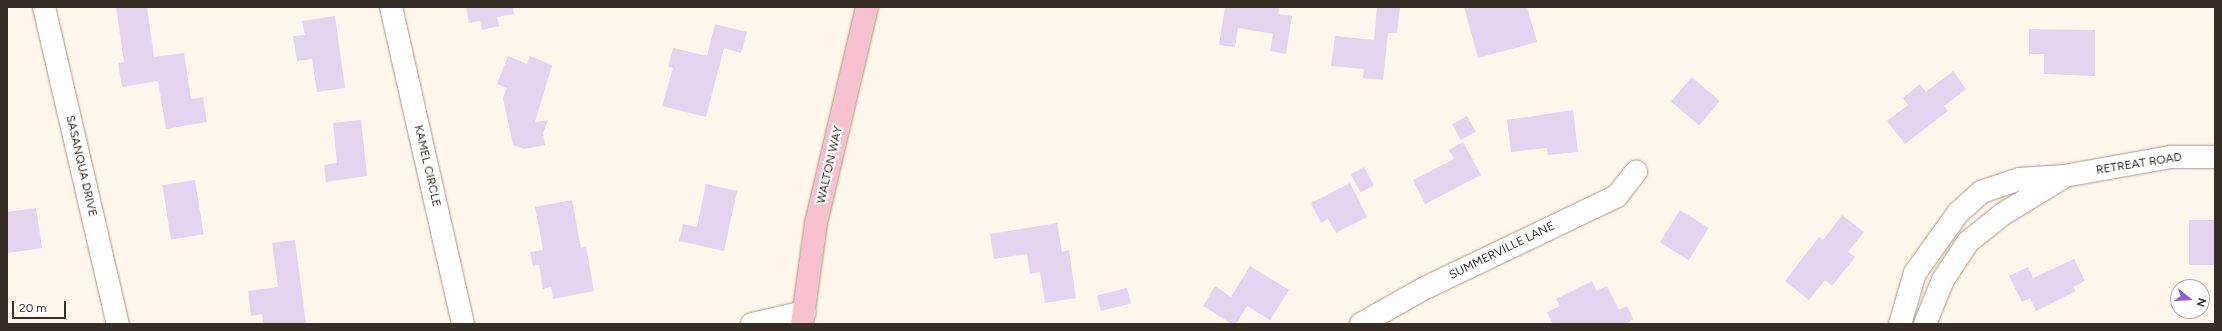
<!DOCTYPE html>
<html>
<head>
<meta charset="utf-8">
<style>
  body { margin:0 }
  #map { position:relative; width:2222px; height:331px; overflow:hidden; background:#fff6ec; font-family:Figtree,sans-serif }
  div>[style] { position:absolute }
  .building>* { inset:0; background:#e4d4f0; transform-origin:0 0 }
  .roads { filter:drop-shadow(0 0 1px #ab9780) drop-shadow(0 0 1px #ab9780) }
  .minor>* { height:22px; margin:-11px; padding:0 11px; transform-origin:11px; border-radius:11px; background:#fff }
  .major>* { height:22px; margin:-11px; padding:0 11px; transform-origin:11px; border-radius:11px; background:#f7c2cd }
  span { translate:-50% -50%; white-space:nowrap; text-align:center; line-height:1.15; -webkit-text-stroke:4px #fff; paint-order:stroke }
  .street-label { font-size:12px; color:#362e24 }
  .frame { position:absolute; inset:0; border:8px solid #362e24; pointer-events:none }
  .north { position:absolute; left:2170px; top:279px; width:40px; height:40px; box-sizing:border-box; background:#fff; border:1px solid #afaba7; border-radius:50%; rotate:107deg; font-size:11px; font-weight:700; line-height:16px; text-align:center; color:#362e24 }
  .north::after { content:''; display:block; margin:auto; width:14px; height:18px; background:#8c5dd7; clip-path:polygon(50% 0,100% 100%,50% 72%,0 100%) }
  .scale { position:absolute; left:12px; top:301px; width:54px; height:18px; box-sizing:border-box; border:2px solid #362e24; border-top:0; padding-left:5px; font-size:12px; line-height:14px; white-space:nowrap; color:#362e24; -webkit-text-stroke:3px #fff; paint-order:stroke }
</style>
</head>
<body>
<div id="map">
  <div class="building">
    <div style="clip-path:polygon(116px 7px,147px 7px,154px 57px,184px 53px,191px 99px,203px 97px,207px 122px,166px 129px,158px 81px,122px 87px,118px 63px,124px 62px)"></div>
    <div style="clip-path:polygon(466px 7px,513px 7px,514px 14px,497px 17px,499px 26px,482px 30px,480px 21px,469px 23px)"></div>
    <div style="clip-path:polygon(1225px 7px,1279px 7px,1278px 14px,1292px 16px,1286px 54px,1270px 51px,1273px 34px,1238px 28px,1235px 47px,1219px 45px)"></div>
    <div style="clip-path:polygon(1377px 7px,1400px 7px,1397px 33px,1388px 33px,1383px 80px,1363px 78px,1364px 69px,1331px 66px,1335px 36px,1374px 40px)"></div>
    <div style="clip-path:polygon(1464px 7px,1527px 7px,1537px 42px,1478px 58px)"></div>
    <div style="clip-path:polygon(335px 16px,345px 88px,317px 92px,312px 59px,297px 61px,293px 36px,305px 35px,302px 21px)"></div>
    <div style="clip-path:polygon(715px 24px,747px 32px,741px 53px,724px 48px,706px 117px,662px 106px,673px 68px,668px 67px,673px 48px,707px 56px)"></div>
    <div style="clip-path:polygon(2029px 29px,2095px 30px,2095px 76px,2044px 74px,2044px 54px,2029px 54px)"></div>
    <div style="clip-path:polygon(508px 56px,527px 64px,530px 56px,552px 65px,535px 122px,548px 120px,543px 133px,545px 145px,524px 149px,513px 145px,503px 98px,507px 88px,497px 84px)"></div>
    <div style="clip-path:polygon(1953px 71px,1966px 89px,1944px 106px,1948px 111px,1905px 144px,1887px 121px,1908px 105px,1903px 98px,1920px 84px,1926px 92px)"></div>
    <div style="left:1692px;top:77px;width:37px;height:32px;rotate:41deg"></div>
    <div style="clip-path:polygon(1573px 110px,1578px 152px,1548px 155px,1547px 148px,1511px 152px,1507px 120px)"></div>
    <div style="left:1467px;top:116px;width:18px;height:17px;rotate:61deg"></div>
    <div style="clip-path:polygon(361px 120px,367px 176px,326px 182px,324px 165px,337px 163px,333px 123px)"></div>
    <div style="clip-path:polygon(1463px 142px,1481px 175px,1425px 204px,1413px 180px,1454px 159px,1449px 150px)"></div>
    <div style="left:1364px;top:167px;width:21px;height:15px;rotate:62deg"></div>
    <div style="left:195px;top:180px;width:55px;height:33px;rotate:81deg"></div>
    <div style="clip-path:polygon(1350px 183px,1367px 217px,1336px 233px,1328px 219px,1321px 223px,1311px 203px)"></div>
    <div style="clip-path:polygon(706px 184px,737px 191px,724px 251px,679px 241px,683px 224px,697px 227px)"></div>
    <div style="clip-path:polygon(572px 200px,581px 248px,586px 246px,594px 291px,553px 299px,551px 287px,543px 289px,539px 265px,533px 266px,530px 252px,543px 250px,535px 207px)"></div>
    <div style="clip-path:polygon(36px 208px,42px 248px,7px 253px,7px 212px)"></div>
    <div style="left:1680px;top:210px;width:34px;height:38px;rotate:32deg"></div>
    <div style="clip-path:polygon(1842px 215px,1864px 232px,1848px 252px,1855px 257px,1832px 286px,1825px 280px,1809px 300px,1785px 281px,1819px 237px,1823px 240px)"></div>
    <div style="left:2215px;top:220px;width:45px;height:26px;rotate:90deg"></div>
    <div style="clip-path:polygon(1057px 223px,1062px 252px,1069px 250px,1076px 298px,1045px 303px,1040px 272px,1030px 274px,1027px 254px,994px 259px,990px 234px)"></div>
    <div style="clip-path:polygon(295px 240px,306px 324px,263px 324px,262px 314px,251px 316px,248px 291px,278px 287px,272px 243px)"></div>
    <div style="clip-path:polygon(2074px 259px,2085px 281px,2073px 287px,2076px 291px,2036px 311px,2030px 298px,2022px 302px,2009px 276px,2028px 267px,2033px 278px)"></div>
    <div style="clip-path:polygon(1250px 266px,1289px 290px,1270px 320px,1247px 306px,1236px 324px,1232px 324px,1203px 306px,1215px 286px,1231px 297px)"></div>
    <div style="clip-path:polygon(1592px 281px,1597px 291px,1607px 286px,1619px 310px,1627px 306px,1633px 319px,1627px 324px,1553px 324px,1547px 312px,1560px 306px,1556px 299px)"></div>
    <div style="left:1127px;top:288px;width:16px;height:31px;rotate:76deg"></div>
  </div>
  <div class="roads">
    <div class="minor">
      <div style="left:44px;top:7px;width:326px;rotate:76.9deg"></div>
      <div style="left:391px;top:7px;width:325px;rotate:77.2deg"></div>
      <div style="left:752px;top:324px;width:54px;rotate:-12.8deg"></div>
      <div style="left:1361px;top:324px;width:73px;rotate:-29.4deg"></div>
      <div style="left:1425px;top:288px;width:213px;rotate:-25.6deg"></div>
      <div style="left:1617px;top:196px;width:31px;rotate:-52deg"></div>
      <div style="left:1900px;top:324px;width:53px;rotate:-73.6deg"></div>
      <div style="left:1915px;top:273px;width:74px;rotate:-54.4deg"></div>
      <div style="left:1958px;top:213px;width:31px;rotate:-42deg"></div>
      <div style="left:1981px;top:192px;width:41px;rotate:-18.4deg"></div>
      <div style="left:2020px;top:179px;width:44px;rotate:-3.9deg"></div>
      <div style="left:2064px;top:176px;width:109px;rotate:-10.1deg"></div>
      <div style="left:2171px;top:157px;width:44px"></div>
      <div style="left:1925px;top:324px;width:48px;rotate:-67.8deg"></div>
      <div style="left:1943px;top:280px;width:45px;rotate:-56.7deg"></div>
      <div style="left:1968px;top:242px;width:45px;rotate:-38.7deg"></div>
      <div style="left:2003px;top:214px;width:69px;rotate:-31.4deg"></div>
    </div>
    <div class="major">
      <div style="left:802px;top:324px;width:102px;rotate:-82.1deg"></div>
      <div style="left:816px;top:223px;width:222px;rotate:-76.7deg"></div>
    </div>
  </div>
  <div class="street-label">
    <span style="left:2139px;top:164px;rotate:-9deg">RETREAT ROAD</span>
    <span style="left:830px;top:165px;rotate:-77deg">WALTON WAY</span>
    <span style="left:81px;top:166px;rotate:77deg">SASANQUA DRIVE</span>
    <span style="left:427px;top:166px;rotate:77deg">KAMEL CIRCLE</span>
    <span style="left:1502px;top:251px;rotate:-26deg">SUMMERVILLE LANE</span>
  </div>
  <div class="frame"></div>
  <div class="north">N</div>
  <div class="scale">20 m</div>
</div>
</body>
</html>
